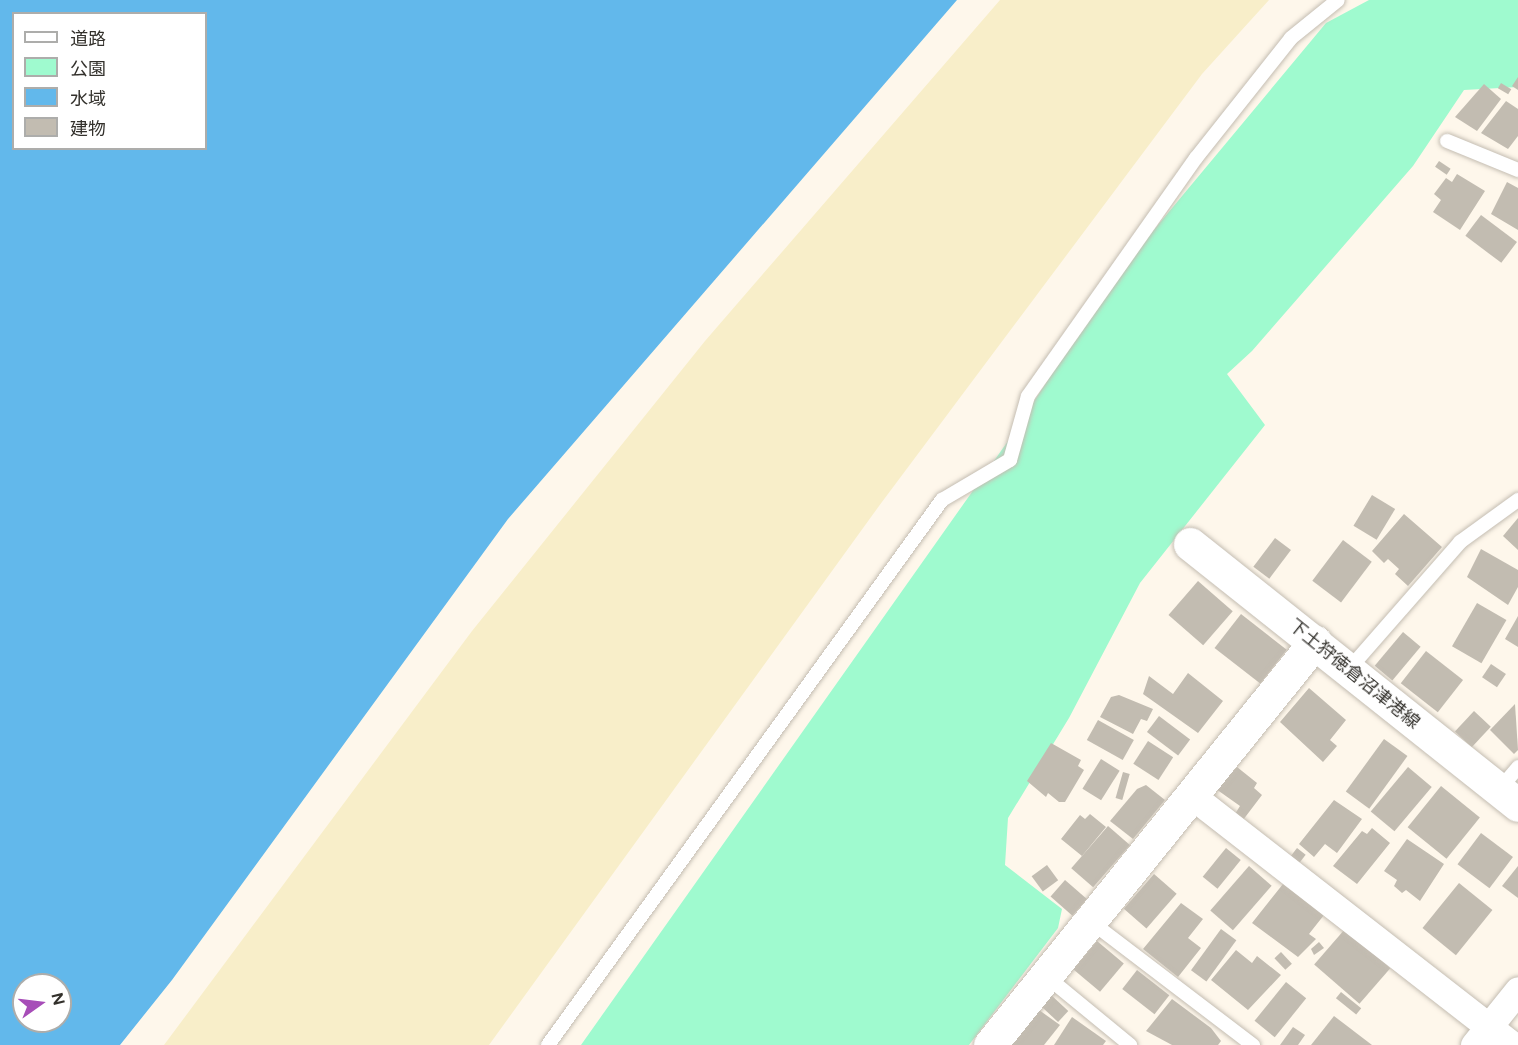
<!DOCTYPE html>
<html>
<head>
<meta charset="utf-8">
<style>
  body { margin:0 }
  #map { position:relative; width:1518px; height:1045px; overflow:hidden; background:#fef7eb; font-family:Figtree,"Noto Sans JP",sans-serif }
  div>[style] { position:absolute }
  .green>* { inset:0; background:#9ffacf }
  .sand>* { inset:0; background:#f8eec9 }
  .water>* { inset:0; background:#62b8eb }
  .building>* { inset:0; background:#c2bcb1; transform-origin:0 0 }
  .roads { filter:drop-shadow(0 0 2px #c4bdb2) drop-shadow(0 0 2px #c4bdb2) }
  .lane>* { height:14px; margin:-7px; padding:0 7px; transform-origin:7px; border-radius:7px; background:#fff }
  .street>* { height:27px; margin:-13.5px; padding:0 13.5px; transform-origin:13.5px; border-radius:13.5px; background:#fff }
  .secondary>* { height:33px; margin:-16.5px; padding:0 16.5px; transform-origin:16.5px; border-radius:16.5px; background:#fff }
  span { translate:-50% -50%; white-space:nowrap; text-align:center; line-height:1.15; -webkit-text-stroke:4.5px #fff; paint-order:stroke }
  .street-label { font-size:18px; color:#33312c }
  .legend { position:absolute; left:12px; top:12px; width:195px; height:138px; box-sizing:border-box; background:#fff; border:2px solid #adadab; margin:0; padding:8px 10px; list-style:none; font-size:18px; color:#33312c }
  .legend li { display:flex; align-items:center; gap:12px; height:30px }
  .legend b { width:30px; border:2px solid #adadab }
  .north { position:absolute; left:12px; top:973px; width:60px; height:60px; box-sizing:border-box; background:#fff; border:2px solid #adadab; border-radius:50%; rotate:76deg; font-size:16px; font-weight:700; line-height:24px; text-align:center; color:#33312c }
  .north::after { content:''; display:block; margin:auto; width:21px; height:27px; background:#a74db8; clip-path:polygon(50% 0,100% 100%,50% 72%,0 100%) }
</style>
</head>
<body>
<div id="map">
  <div class="green">
    <div style="clip-path:polygon(1369px 0,1518px 0,1518px 87px,1464px 90px,1413px 166px,1252px 351px,1227px 374px,1265px 425px,1140px 583px,1069px 718px,1008px 818px,1005px 865px,1062px 909px,1058px 928px,969px 1045px,581px 1045px,1013px 434px,1113px 279px,1326px 23px)"></div>
  </div>
  <div class="sand">
    <div style="clip-path:polygon(1000px 0,1269px 0,1202px 74px,879px 506px,489px 1045px,164px 1045px,472px 631px,705px 341px)"></div>
  </div>
  <div class="water">
    <div style="clip-path:polygon(evenodd,0 0,957px 0,508px 519px,172px 980px,120px 1045px,0 1045px,0 0,14px 14px,206px 14px,206px 148px,14px 148px,14px 14px,0 0,24px 985px,60px 985px,60px 1021px,24px 1021px,24px 985px)"></div>
  </div>
  <div class="building">
    <div style="clip-path:polygon(1518px 77px,1518px 90px,1512px 86px)"></div>
    <div style="left:1501px;top:83px;width:12px;height:6px;rotate:31deg"></div>
    <div style="clip-path:polygon(1484px 84px,1501px 99px,1477px 131px,1455px 117px)"></div>
    <div style="clip-path:polygon(1506px 101px,1518px 109px,1518px 136px,1508px 149px,1481px 133px)"></div>
    <div style="left:1439px;top:161px;width:14px;height:7px;rotate:34deg"></div>
    <div style="clip-path:polygon(1457px 174px,1485px 191px,1460px 230px,1433px 212px,1441px 200px,1434px 194px,1446px 178px,1452px 182px)"></div>
    <div style="clip-path:polygon(1507px 182px,1518px 188px,1518px 230px,1491px 214px)"></div>
    <div style="left:1481px;top:215px;width:45px;height:26px;rotate:37deg"></div>
    <div style="left:1372px;top:495px;width:27px;height:36px;rotate:31deg"></div>
    <div style="clip-path:polygon(1404px 514px,1442px 547px,1408px 586px,1395px 574px,1399px 569px,1388px 559px,1384px 563px,1372px 551px)"></div>
    <div style="clip-path:polygon(1518px 518px,1518px 550px,1503px 536px)"></div>
    <div style="left:1275px;top:538px;width:20px;height:36px;rotate:37deg"></div>
    <div style="left:1343px;top:540px;width:36px;height:51px;rotate:37deg"></div>
    <div style="clip-path:polygon(1481px 549px,1518px 570px,1518px 587px,1508px 605px,1467px 577px)"></div>
    <div style="left:1198px;top:581px;width:46px;height:45px;rotate:41deg"></div>
    <div style="left:1477px;top:603px;width:34px;height:50px;rotate:30deg"></div>
    <div style="left:1241px;top:614px;width:58px;height:43px;rotate:38deg"></div>
    <div style="clip-path:polygon(1518px 616px,1518px 647px,1505px 639px)"></div>
    <div style="left:1403px;top:632px;width:23px;height:44px;rotate:40deg"></div>
    <div style="left:1426px;top:651px;width:47px;height:41px;rotate:38deg"></div>
    <div style="left:1491px;top:664px;width:18px;height:16px;rotate:34deg"></div>
    <div style="clip-path:polygon(1188px 673px,1223px 701px,1198px 733px,1143px 694px,1149px 676px,1173px 694px)"></div>
    <div style="clip-path:polygon(1309px 688px,1346px 720px,1330px 740px,1337px 746px,1323px 762px,1280px 722px)"></div>
    <div style="clip-path:polygon(1119px 695px,1153px 709px,1147px 721px,1141px 719px,1133px 734px,1100px 717px,1111px 697px)"></div>
    <div style="clip-path:polygon(1515px 704px,1518px 750px,1514px 754px,1490px 730px)"></div>
    <div style="left:1474px;top:711px;width:23px;height:28px;rotate:43deg"></div>
    <div style="left:1159px;top:716px;width:39px;height:20px;rotate:37deg"></div>
    <div style="left:1098px;top:720px;width:41px;height:23px;rotate:29deg"></div>
    <div style="left:1384px;top:739px;width:29px;height:65px;rotate:36deg"></div>
    <div style="left:1148px;top:741px;width:30px;height:27px;rotate:33deg"></div>
    <div style="clip-path:polygon(1051px 743px,1081px 760px,1078px 766px,1084px 770px,1065px 802px,1059px 802px,1048px 793px,1046px 797px,1027px 781px)"></div>
    <div style="left:1101px;top:759px;width:22px;height:35px;rotate:32deg"></div>
    <div style="clip-path:polygon(1237px 767px,1257px 783px,1254px 788px,1262px 795px,1243px 820px,1235px 814px,1240px 806px,1216px 789px)"></div>
    <div style="left:1408px;top:767px;width:31px;height:58px;rotate:40deg"></div>
    <div style="left:1123px;top:772px;width:7px;height:27px;rotate:16deg"></div>
    <div style="clip-path:polygon(1146px 785px,1165px 800px,1133px 839px,1110px 821px,1137px 789px)"></div>
    <div style="left:1441px;top:786px;width:50px;height:53px;rotate:39deg"></div>
    <div style="clip-path:polygon(1334px 800px,1362px 819px,1337px 853px,1325px 844px,1314px 857px,1299px 844px)"></div>
    <div style="clip-path:polygon(1090px 814px,1106px 827px,1082px 856px,1061px 839px,1080px 815px,1085px 819px)"></div>
    <div style="left:1108px;top:826px;width:29px;height:56px;rotate:41deg"></div>
    <div style="clip-path:polygon(1372px 828px,1390px 843px,1357px 884px,1333px 866px,1362px 831px,1367px 834px)"></div>
    <div style="left:1481px;top:833px;width:40px;height:39px;rotate:37deg"></div>
    <div style="clip-path:polygon(1407px 839px,1444px 864px,1420px 901px,1406px 890px,1402px 893px,1394px 886px,1397px 880px,1384px 871px)"></div>
    <div style="left:1226px;top:848px;width:19px;height:37px;rotate:39deg"></div>
    <div style="left:1297px;top:848px;width:11px;height:10px;rotate:38deg"></div>
    <div style="left:1047px;top:865px;width:19px;height:19px;rotate:54deg"></div>
    <div style="left:1249px;top:866px;width:30px;height:59px;rotate:41deg"></div>
    <div style="clip-path:polygon(1518px 866px,1518px 898px,1502px 886px)"></div>
    <div style="left:1154px;top:874px;width:30px;height:46px;rotate:41deg"></div>
    <div style="left:1065px;top:880px;width:29px;height:22px;rotate:41deg"></div>
    <div style="left:1459px;top:883px;width:43px;height:58px;rotate:39deg"></div>
    <div style="clip-path:polygon(1283px 884px,1324px 915px,1309px 934px,1316px 939px,1298px 957px,1252px 923px)"></div>
    <div style="clip-path:polygon(1181px 903px,1203px 919px,1188px 938px,1201px 948px,1178px 977px,1143px 949px)"></div>
    <div style="left:1221px;top:929px;width:19px;height:51px;rotate:36deg"></div>
    <div style="left:1345px;top:929px;width:60px;height:47px;rotate:41deg"></div>
    <div style="left:1097px;top:941px;width:35px;height:37px;rotate:40deg"></div>
    <div style="clip-path:polygon(1319px 942px,1324px 948px,1314px 955px,1311px 949px)"></div>
    <div style="clip-path:polygon(1236px 950px,1252px 963px,1257px 956px,1281px 975px,1248px 1010px,1211px 980px)"></div>
    <div style="left:1281px;top:952px;width:16px;height:9px;rotate:47deg"></div>
    <div style="left:1137px;top:970px;width:41px;height:24px;rotate:38deg"></div>
    <div style="left:1286px;top:982px;width:26px;height:50px;rotate:39deg"></div>
    <div style="left:1341px;top:992px;width:26px;height:8px;rotate:39deg"></div>
    <div style="left:1050px;top:994px;width:25px;height:15px;rotate:43deg"></div>
    <div style="clip-path:polygon(1172px 999px,1211px 1028px,1221px 1041px,1218px 1045px,1172px 1045px,1146px 1031px)"></div>
    <div style="clip-path:polygon(1039px 1010px,1060px 1025px,1044px 1045px,1010px 1045px)"></div>
    <div style="clip-path:polygon(1334px 1016px,1372px 1045px,1311px 1045px)"></div>
    <div style="clip-path:polygon(1072px 1017px,1106px 1041px,1103px 1045px,1054px 1045px)"></div>
    <div style="clip-path:polygon(1293px 1027px,1305px 1035px,1298px 1045px,1280px 1045px)"></div>
  </div>
  <div class="roads">
    <div class="lane">
      <div style="left:1447px;top:141px;width:77px;rotate:22.2deg"></div>
      <div style="left:1349px;top:669px;width:169px;rotate:-48.8deg"></div>
      <div style="left:1460px;top:542px;width:72px;rotate:-35.9deg"></div>
      <div style="left:1499px;top:790px;width:30px;rotate:-50deg"></div>
      <div style="left:1090px;top:921px;width:205px;rotate:37.3deg"></div>
      <div style="left:1046px;top:976px;width:109px;rotate:39.4deg"></div>
      <div style="left:548px;top:1045px;width:673px;rotate:-54.14deg"></div>
      <div style="left:942px;top:500px;width:79px;rotate:-30.5deg"></div>
      <div style="left:1010px;top:460px;width:66px;rotate:-74.3deg"></div>
      <div style="left:1028px;top:396px;width:291px;rotate:-54.8deg"></div>
      <div style="left:1196px;top:158px;width:153px;rotate:-51.6deg"></div>
      <div style="left:1291px;top:38px;width:60px;rotate:-39deg"></div>
    </div>
    <div class="street">
      <div style="left:1191px;top:795px;width:407px;rotate:37.9deg"></div>
      <div style="left:1474px;top:1045px;width:70px;rotate:-51.3deg"></div>
    </div>
    <div class="secondary">
      <div style="left:1190px;top:544px;width:419px;rotate:38.5deg"></div>
      <div style="left:990px;top:1045px;width:518px;rotate:-51.12deg"></div>
    </div>
  </div>
  <div class="street-label">
    <span style="left:1354px;top:674px;rotate:39deg">下土狩徳倉沼津港線</span>
  </div>
  <ul class="legend">
  <li><b style="height:8px;background:#fff"></b>道路</li>
  <li><b style="height:16px;background:#9ffacf"></b>公園</li>
  <li><b style="height:16px;background:#62b8eb"></b>水域</li>
  <li><b style="height:16px;background:#c2bcb1"></b>建物</li>
  </ul>
  <div class="north">N</div>
</div>
</body>
</html>
